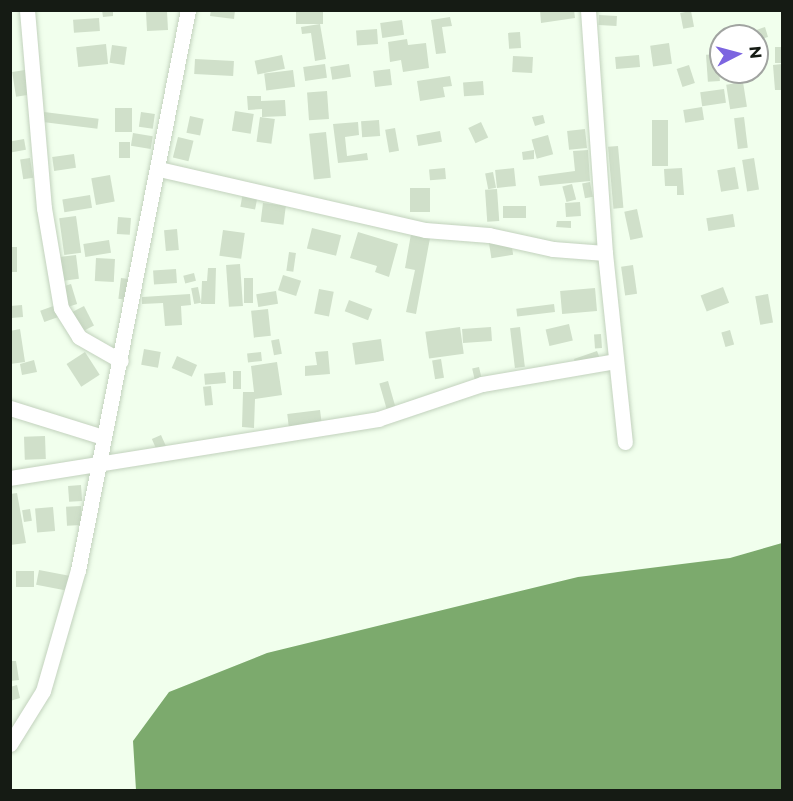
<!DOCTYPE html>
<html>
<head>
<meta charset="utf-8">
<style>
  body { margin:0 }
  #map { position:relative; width:793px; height:801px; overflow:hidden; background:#f1ffed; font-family:Montserrat,sans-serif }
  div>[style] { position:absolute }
  .water>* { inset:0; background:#7caa6d }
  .building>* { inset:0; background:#d0e0ca; transform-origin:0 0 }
  .roads { filter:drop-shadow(0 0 2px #c2d2bd) drop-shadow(0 0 2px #c2d2bd) }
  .minor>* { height:15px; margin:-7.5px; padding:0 7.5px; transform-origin:7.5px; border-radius:7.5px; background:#fff }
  span { translate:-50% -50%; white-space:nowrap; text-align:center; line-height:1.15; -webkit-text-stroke:4.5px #fff; paint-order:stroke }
  .frame { position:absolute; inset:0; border:12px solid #151b14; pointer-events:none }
  .north { position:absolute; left:709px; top:24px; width:60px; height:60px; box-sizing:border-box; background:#fff; border:2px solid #a1a4a1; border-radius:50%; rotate:84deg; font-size:16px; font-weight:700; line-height:24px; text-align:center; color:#151b14 }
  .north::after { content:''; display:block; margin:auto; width:21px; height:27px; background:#7c65e0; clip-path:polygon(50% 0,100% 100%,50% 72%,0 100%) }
</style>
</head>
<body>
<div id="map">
  <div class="water">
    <div style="clip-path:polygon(782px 543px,782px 790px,136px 790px,133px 741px,169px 692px,267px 653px,578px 577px,730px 558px)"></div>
  </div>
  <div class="building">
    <div style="clip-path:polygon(102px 10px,113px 10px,113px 16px,103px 17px)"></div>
    <div style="clip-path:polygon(211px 10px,235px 10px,234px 19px,210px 16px)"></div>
    <div style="left:296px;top:10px;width:27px;height:14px"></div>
    <div style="clip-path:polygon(540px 10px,574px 10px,575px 18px,541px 23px)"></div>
    <div style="left:167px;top:11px;width:19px;height:21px;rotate:87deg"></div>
    <div style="left:691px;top:11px;width:16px;height:11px;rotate:79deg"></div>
    <div style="left:599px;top:15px;width:18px;height:10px;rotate:3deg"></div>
    <div style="clip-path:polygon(450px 17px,452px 26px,442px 27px,446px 53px,436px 54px,431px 20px)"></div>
    <div style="left:99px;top:18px;width:13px;height:26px;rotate:86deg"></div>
    <div style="left:402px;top:20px;width:15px;height:22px;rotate:82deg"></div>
    <div style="clip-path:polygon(320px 24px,326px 59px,315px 61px,311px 33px,302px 34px,301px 27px)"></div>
    <div style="clip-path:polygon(765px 27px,768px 37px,757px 40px,757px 36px,740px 36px)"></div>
    <div style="left:377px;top:29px;width:15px;height:21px;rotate:86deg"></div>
    <div style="left:520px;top:32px;width:16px;height:12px;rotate:86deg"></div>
    <div style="clip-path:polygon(407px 39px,408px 45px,426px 43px,429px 68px,403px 72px,401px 60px,390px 62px,388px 42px)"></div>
    <div style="left:669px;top:43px;width:21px;height:19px;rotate:82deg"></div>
    <div style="left:106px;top:44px;width:20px;height:30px;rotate:84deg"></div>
    <div style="left:112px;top:45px;width:15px;height:18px;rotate:8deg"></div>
    <div style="left:775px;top:47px;width:7px;height:16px"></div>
    <div style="left:718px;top:54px;width:27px;height:12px;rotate:86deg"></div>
    <div style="left:282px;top:55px;width:14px;height:28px;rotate:78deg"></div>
    <div style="left:639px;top:55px;width:12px;height:24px;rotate:85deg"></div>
    <div style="left:513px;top:56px;width:20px;height:16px;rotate:3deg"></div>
    <div style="left:195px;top:59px;width:39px;height:15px;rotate:3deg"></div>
    <div style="left:325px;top:64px;width:14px;height:22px;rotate:82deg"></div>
    <div style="left:349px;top:64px;width:13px;height:19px;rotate:81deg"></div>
    <div style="clip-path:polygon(782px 64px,782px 90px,775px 90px,773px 65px)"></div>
    <div style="left:689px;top:65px;width:19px;height:13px;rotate:72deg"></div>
    <div style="left:390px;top:69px;width:16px;height:17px;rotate:83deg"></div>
    <div style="left:25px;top:70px;width:25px;height:13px;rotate:81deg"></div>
    <div style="left:293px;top:70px;width:17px;height:29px;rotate:83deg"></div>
    <div style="clip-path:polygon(728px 72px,739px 72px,740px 78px,728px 79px)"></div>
    <div style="clip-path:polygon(450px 76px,452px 86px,443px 87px,445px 97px,420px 101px,417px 81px)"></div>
    <div style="left:483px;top:81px;width:14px;height:20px;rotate:86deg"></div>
    <div style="left:743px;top:82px;width:25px;height:17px;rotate:81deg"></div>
    <div style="left:724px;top:89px;width:14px;height:24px;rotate:82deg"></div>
    <div style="left:327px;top:91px;width:28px;height:20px;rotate:86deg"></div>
    <div style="clip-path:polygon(247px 96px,261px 96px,261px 101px,285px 100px,286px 116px,262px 117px,262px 109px,248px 110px)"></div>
    <div style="left:702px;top:107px;width:13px;height:19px;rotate:81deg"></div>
    <div style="left:115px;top:108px;width:17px;height:24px"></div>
    <div style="left:235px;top:111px;width:19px;height:20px;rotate:9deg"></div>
    <div style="left:44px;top:112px;width:55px;height:10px;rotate:7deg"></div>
    <div style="left:141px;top:112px;width:14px;height:15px;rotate:8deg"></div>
    <div style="clip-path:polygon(543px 115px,545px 123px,535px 126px,532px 117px)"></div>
    <div style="left:190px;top:116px;width:14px;height:17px;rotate:12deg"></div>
    <div style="left:260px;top:117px;width:15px;height:25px;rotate:8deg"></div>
    <div style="left:744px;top:117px;width:31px;height:10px;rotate:83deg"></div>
    <div style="left:379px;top:120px;width:16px;height:18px;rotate:86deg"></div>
    <div style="left:652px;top:120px;width:16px;height:46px"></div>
    <div style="clip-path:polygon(358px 122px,359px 135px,345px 137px,347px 156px,367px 153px,368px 160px,338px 163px,333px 124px)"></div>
    <div style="left:481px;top:122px;width:17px;height:14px;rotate:65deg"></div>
    <div style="left:395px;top:128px;width:23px;height:10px;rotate:80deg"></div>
    <div style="left:585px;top:129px;width:19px;height:18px;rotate:84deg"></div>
    <div style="left:440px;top:131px;width:11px;height:24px;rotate:80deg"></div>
    <div style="left:326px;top:132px;width:46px;height:17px;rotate:84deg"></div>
    <div style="left:133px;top:133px;width:20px;height:13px;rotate:9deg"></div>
    <div style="left:548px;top:135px;width:20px;height:17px;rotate:75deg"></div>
    <div style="left:178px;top:137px;width:16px;height:21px;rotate:14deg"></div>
    <div style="left:24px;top:139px;width:11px;height:14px;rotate:80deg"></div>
    <div style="left:119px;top:142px;width:11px;height:16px"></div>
    <div style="left:618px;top:146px;width:62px;height:10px;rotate:85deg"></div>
    <div style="clip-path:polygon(534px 150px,534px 159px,523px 160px,522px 152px)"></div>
    <div style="clip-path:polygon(588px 150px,590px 181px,540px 186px,538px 176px,575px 171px,573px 151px)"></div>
    <div style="left:74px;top:154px;width:14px;height:22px;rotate:82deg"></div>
    <div style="left:30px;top:158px;width:20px;height:10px;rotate:81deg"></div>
    <div style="left:754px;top:158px;width:32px;height:12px;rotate:81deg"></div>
    <div style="left:735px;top:167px;width:22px;height:18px;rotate:80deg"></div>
    <div style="left:445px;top:168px;width:11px;height:16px;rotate:85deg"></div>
    <div style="left:514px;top:168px;width:18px;height:19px;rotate:84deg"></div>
    <div style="clip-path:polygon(682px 168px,684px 195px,677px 195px,677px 186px,665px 186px,664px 169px)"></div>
    <div style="left:493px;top:172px;width:16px;height:8px;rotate:79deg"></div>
    <div style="left:110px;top:175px;width:27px;height:19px;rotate:80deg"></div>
    <div style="left:590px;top:182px;width:15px;height:8px;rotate:79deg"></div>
    <div style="left:572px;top:184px;width:16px;height:10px;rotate:75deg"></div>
    <div style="left:410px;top:188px;width:20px;height:24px"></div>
    <div style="left:497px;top:189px;width:32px;height:12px;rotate:86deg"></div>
    <div style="left:243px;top:193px;width:15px;height:14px;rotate:11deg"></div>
    <div style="left:90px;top:195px;width:13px;height:28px;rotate:81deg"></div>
    <div style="left:580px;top:202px;width:14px;height:15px;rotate:86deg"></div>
    <div style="left:263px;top:203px;width:23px;height:19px;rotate:7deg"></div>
    <div style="left:503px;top:206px;width:23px;height:12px"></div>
    <div style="left:637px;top:209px;width:29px;height:13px;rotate:78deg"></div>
    <div style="left:733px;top:214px;width:13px;height:27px;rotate:81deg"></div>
    <div style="left:76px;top:216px;width:37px;height:17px;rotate:82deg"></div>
    <div style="left:118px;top:217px;width:13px;height:17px;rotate:4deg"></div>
    <div style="clip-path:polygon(557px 221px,571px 221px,571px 228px,556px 227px)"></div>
    <div style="left:312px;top:228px;width:30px;height:21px;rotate:14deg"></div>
    <div style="left:177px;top:229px;width:21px;height:13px;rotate:85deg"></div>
    <div style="left:223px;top:230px;width:22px;height:26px;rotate:8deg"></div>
    <div style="clip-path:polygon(358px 232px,398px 244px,389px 277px,375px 272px,377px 266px,350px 258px)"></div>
    <div style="clip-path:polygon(411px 234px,430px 238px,416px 314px,406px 312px,415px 270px,405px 268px)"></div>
    <div style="left:510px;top:235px;width:20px;height:22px;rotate:81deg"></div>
    <div style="left:109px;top:240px;width:13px;height:26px;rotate:81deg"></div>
    <div style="left:10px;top:247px;width:7px;height:25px"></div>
    <div style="left:289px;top:252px;width:7px;height:19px;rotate:8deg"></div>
    <div style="left:76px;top:255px;width:24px;height:19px;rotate:83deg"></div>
    <div style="left:96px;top:258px;width:19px;height:23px;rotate:3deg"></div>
    <div style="left:240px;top:264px;width:42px;height:14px;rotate:86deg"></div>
    <div style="left:633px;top:265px;width:29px;height:12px;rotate:82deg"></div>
    <div style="clip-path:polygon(208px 268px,216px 268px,215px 304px,201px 304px,202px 281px,207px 281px)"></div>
    <div style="left:176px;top:269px;width:14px;height:23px;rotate:86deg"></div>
    <div style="left:194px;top:273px;width:8px;height:11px;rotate:76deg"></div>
    <div style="left:283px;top:275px;width:19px;height:16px;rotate:18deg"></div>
    <div style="left:121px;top:278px;width:8px;height:21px;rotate:7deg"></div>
    <div style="left:244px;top:278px;width:9px;height:25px"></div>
    <div style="left:71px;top:284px;width:21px;height:10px;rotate:73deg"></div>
    <div style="left:198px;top:287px;width:16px;height:7px;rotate:79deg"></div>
    <div style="left:723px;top:287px;width:17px;height:24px;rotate:69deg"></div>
    <div style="left:595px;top:288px;width:23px;height:35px;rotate:85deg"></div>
    <div style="left:319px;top:289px;width:15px;height:25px;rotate:11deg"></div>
    <div style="left:276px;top:291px;width:13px;height:20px;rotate:81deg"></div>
    <div style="clip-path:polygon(190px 294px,191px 305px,181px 306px,182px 325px,165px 326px,163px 303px,142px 304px,142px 297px)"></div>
    <div style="left:768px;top:294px;width:29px;height:13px;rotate:80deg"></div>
    <div style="left:349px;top:300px;width:25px;height:12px;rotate:21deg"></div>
    <div style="left:59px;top:304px;width:12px;height:20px;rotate:70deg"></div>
    <div style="left:554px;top:304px;width:8px;height:38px;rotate:83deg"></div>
    <div style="left:22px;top:305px;width:12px;height:12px;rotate:85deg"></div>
    <div style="left:84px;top:306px;width:22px;height:17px;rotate:63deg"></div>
    <div style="left:268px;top:309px;width:27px;height:17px;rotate:84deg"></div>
    <div style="left:569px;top:324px;width:17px;height:24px;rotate:77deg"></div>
    <div style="left:460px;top:327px;width:27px;height:35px;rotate:82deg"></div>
    <div style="left:491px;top:327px;width:14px;height:29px;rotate:86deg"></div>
    <div style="left:520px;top:327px;width:40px;height:10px;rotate:83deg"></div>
    <div style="clip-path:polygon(20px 329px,25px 362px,10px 364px,10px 331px)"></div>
    <div style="left:730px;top:330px;width:15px;height:9px;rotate:74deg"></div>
    <div style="left:601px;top:334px;width:14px;height:7px;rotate:86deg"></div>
    <div style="left:279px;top:339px;width:15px;height:8px;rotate:79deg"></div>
    <div style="left:381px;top:339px;width:22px;height:29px;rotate:82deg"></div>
    <div style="left:144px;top:349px;width:17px;height:16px;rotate:10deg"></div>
    <div style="clip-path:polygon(328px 351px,330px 374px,305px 376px,305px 366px,317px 365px,315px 352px)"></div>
    <div style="clip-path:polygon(597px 351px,600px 359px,576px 366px,574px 359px)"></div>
    <div style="left:85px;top:352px;width:27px;height:22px;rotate:57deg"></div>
    <div style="left:261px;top:352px;width:9px;height:14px;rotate:84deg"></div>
    <div style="left:177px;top:356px;width:22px;height:13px;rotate:24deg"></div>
    <div style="left:441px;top:359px;width:19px;height:9px;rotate:81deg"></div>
    <div style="clip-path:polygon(34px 360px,37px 372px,22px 375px,20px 364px)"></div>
    <div style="clip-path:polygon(277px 362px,282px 395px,255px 399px,254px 428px,242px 427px,243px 392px,254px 392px,251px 366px)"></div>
    <div style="left:479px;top:367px;width:13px;height:7px;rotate:77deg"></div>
    <div style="left:233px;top:371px;width:8px;height:18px"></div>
    <div style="left:225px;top:372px;width:11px;height:21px;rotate:85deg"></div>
    <div style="left:388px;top:381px;width:29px;height:9px;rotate:74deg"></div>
    <div style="left:211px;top:386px;width:19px;height:8px;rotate:84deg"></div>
    <div style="left:320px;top:410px;width:17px;height:33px;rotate:83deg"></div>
    <div style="left:161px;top:435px;width:12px;height:10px;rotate:66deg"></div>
    <div style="left:45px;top:436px;width:23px;height:21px;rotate:88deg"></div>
    <div style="left:81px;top:485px;width:16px;height:13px;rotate:86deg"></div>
    <div style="clip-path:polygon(17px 493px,26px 543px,10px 545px,10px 494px)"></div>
    <div style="left:81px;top:506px;width:19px;height:15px;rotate:87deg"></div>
    <div style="left:53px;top:507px;width:24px;height:18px;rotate:85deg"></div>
    <div style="left:30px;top:509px;width:12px;height:8px;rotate:81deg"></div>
    <div style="left:39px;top:570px;width:32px;height:15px;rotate:11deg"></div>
    <div style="left:16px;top:571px;width:18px;height:16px"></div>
    <div style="clip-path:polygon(10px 661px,16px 661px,19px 680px,10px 681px)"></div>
    <div style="clip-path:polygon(17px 685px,20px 698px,10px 701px,10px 687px)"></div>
  </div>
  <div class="roads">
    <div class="minor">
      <div style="left:27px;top:10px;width:199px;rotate:85.1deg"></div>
      <div style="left:44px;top:208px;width:101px;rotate:80.4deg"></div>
      <div style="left:61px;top:308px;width:34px;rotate:58deg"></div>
      <div style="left:79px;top:337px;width:48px;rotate:29.7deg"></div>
      <div style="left:588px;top:10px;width:244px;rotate:86deg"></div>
      <div style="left:605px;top:253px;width:190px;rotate:84deg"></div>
      <div style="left:159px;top:169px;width:273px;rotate:12.9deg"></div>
      <div style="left:425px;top:230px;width:64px;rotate:4.5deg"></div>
      <div style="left:489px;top:235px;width:66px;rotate:12.3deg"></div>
      <div style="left:553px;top:249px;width:52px;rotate:4.4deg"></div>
      <div style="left:10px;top:408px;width:97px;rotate:17.3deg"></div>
      <div style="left:10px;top:478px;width:373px;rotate:-9.1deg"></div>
      <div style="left:378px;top:419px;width:110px;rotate:-18.6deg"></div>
      <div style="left:482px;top:384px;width:135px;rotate:-9.8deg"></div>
      <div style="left:10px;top:744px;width:62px;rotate:-58.1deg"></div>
      <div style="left:43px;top:691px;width:126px;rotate:-73.9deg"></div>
      <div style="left:78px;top:570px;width:571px;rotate:-78.89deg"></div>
    </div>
  </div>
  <div class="frame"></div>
  <div class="north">N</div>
</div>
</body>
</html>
